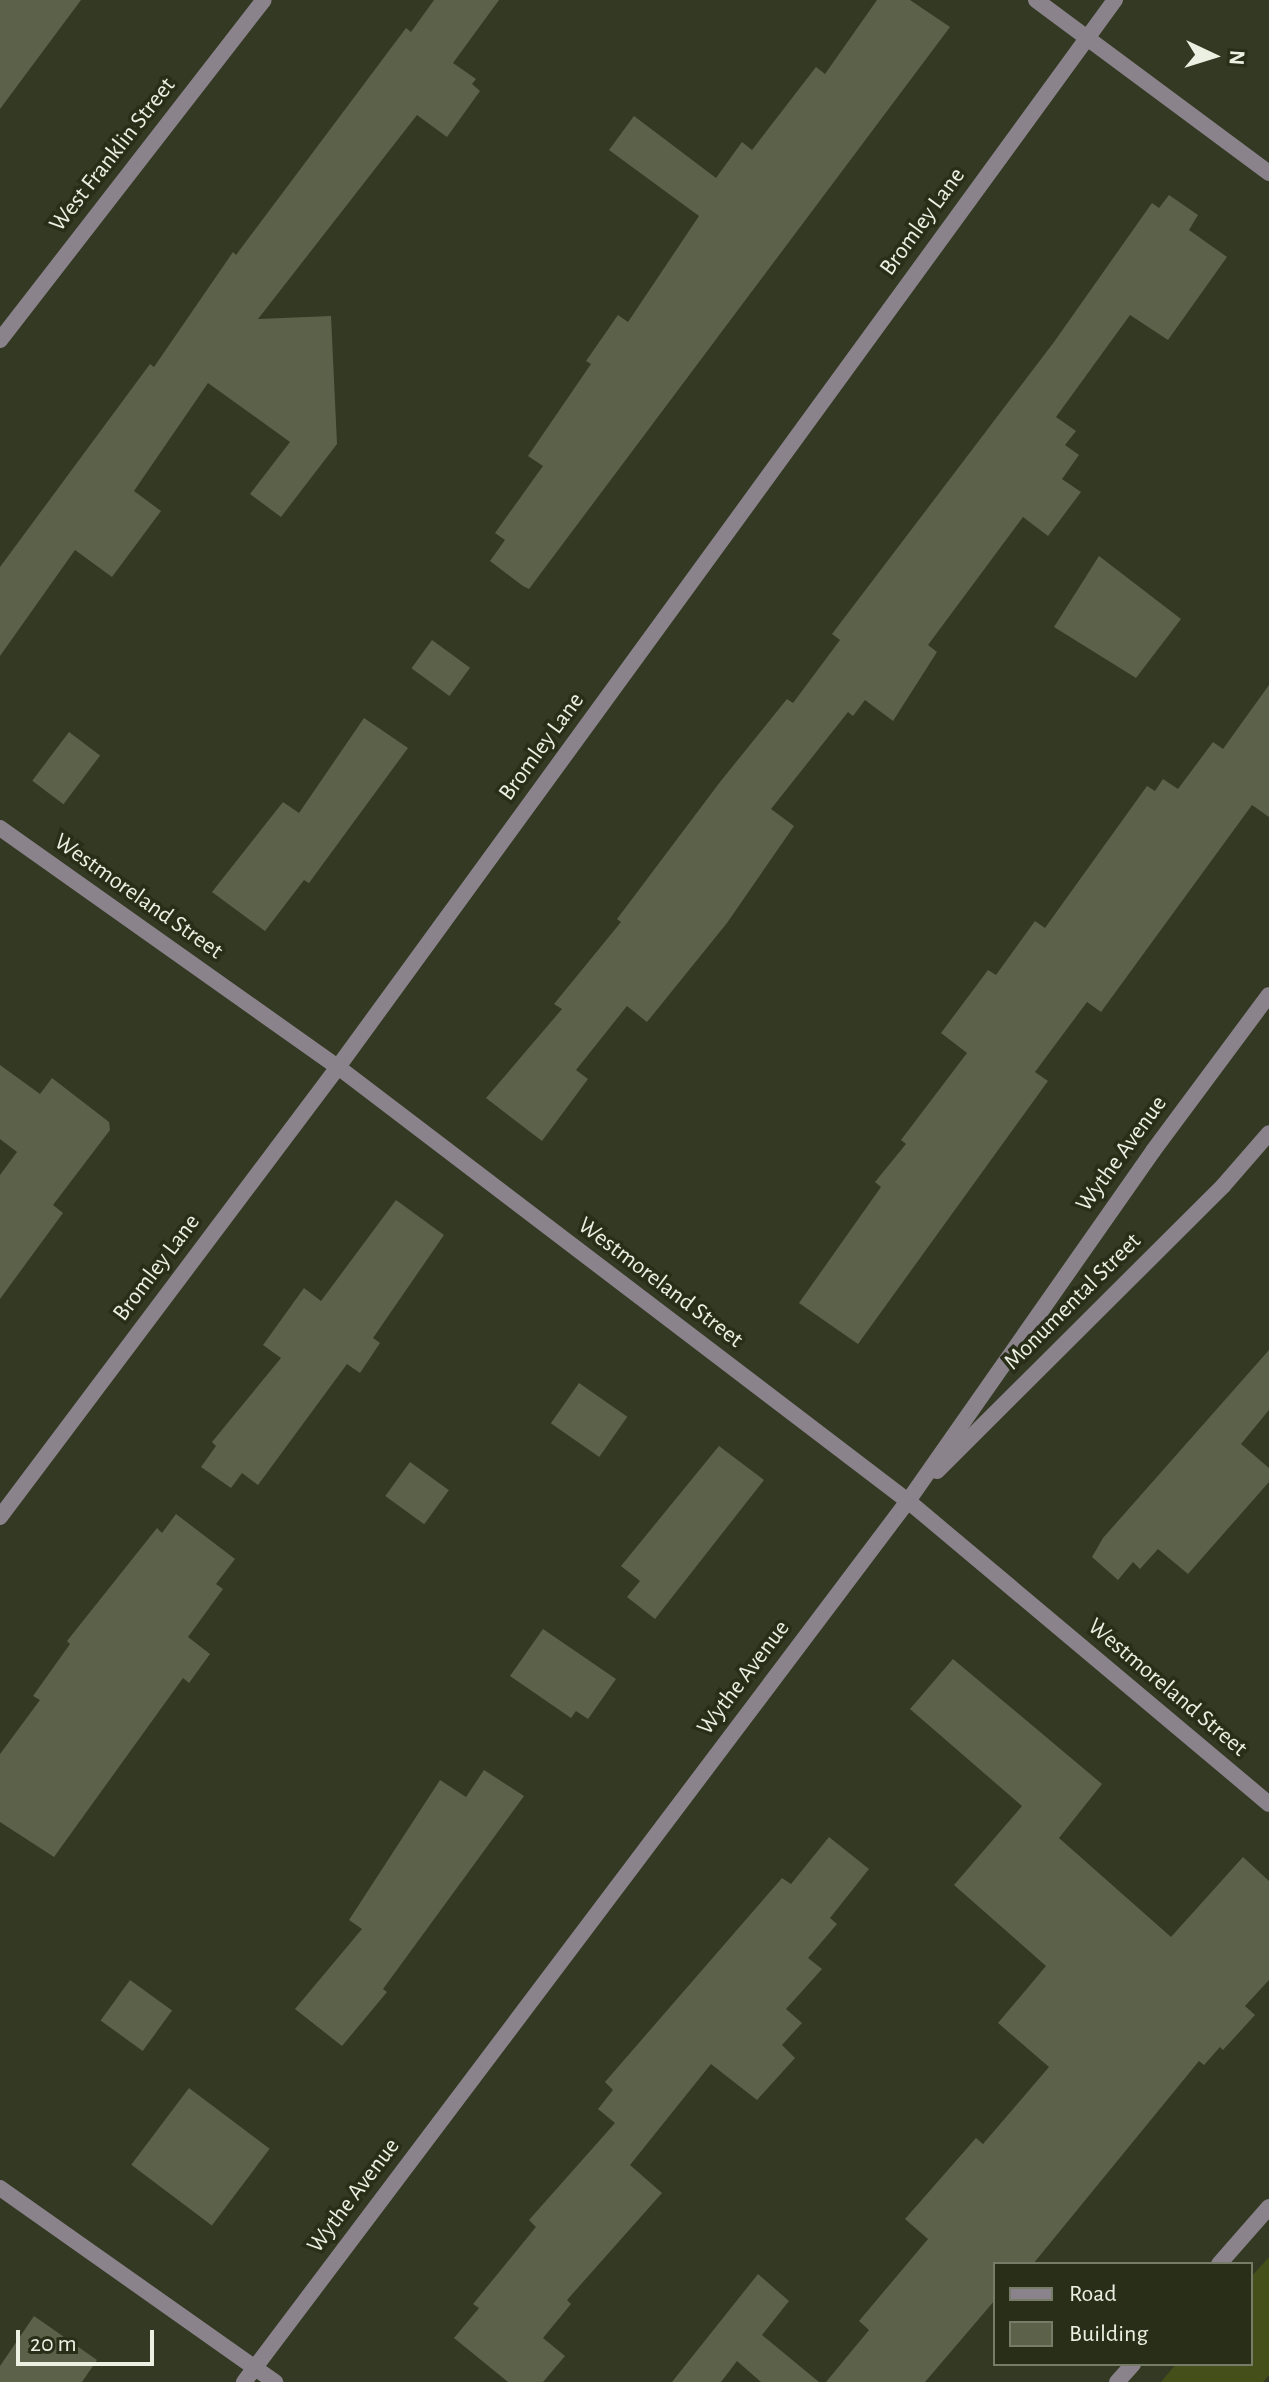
<!DOCTYPE html>
<html>
<head>
<meta charset="utf-8">
<style>
  body { margin:0 }
  #map { position:relative; width:1269px; height:2382px; overflow:hidden; background:#333922; font-family:"Alegreya Sans",sans-serif }
  div>[style] { position:absolute }
  .green>* { inset:0; background:#444f1a }
  .building>* { inset:0; background:#5c624a; transform-origin:0 0 }
  .minor>* { height:16px; margin:-8px; padding:0 8px; transform-origin:8px; border-radius:8px; background:#8b838c }
  .tertiary>* { height:16px; margin:-8px; padding:0 8px; transform-origin:8px; border-radius:8px; background:#8b838c }
  span { translate:-50% -50%; white-space:nowrap; text-align:center; line-height:1.15; -webkit-text-stroke:7px #292e18; paint-order:stroke }
  .street-label { font-size:24px; color:#ecf0e2 }
  .legend { position:absolute; left:993px; top:2262px; width:260px; height:104px; box-sizing:border-box; background:#292e18; border:2px solid #777c69; margin:0; padding:10px 14px; list-style:none; font-size:24px; color:#ecf0e2 }
  .legend li { display:flex; align-items:center; gap:16px; height:40px }
  .legend b { width:40px; border:2px solid #777c69 }
  .north { position:absolute; left:1173px; top:16px; width:80px; height:80px; -webkit-text-stroke:6px #292e18; paint-order:stroke; rotate:94deg; font-size:22px; font-weight:700; line-height:32px; text-align:center; color:#ecf0e2 }
  .north::after { content:''; display:block; margin:auto; width:28px; height:36px; background:#ecf0e2; clip-path:polygon(50% 0,100% 100%,50% 72%,0 100%) }
  .scale { position:absolute; left:16px; top:2330px; width:138px; height:36px; box-sizing:border-box; border:4px solid #ecf0e2; border-top:0; padding-left:10px; font-size:24px; line-height:28px; white-space:nowrap; color:#ecf0e2; -webkit-text-stroke:6px #292e18; paint-order:stroke }
</style>
</head>
<body>
<div id="map">
  <div class="green">
    <div style="clip-path:polygon(1269px 2257px,1269px 2375px,1263px 2382px,1161px 2382px,1176px 2364px,1251px 2364px,1251px 2277px)"></div>
  </div>
  <div class="building">
    <div style="clip-path:polygon(0 0,81px 0,0 109px)"></div>
    <div style="clip-path:polygon(434px 0,499px 0,453px 63px,476px 79px,472px 84px,480px 91px,447px 137px,417px 115px,258px 319px,331px 316px,337px 444px,281px 517px,250px 494px,290px 442px,208px 383px,134px 491px,161px 511px,112px 577px,75px 550px,0 656px,0 567px,150px 364px,154px 367px,233px 252px,236px 255px,406px 28px,411px 32px)"></div>
    <div style="clip-path:polygon(877px 0,910px 0,950px 27px,529px 589px,523px 586px,490px 561px,505px 540px,495px 533px,543px 466px,528px 456px,591px 364px,586px 361px,618px 315px,628px 322px,699px 216px,609px 150px,634px 116px,716px 178px,742px 142px,752px 150px,816px 67px,825px 74px)"></div>
    <div style="clip-path:polygon(1169px 195px,1198px 215px,1189px 230px,1227px 257px,1168px 340px,1130px 315px,1056px 417px,1076px 431px,1065px 445px,1079px 455px,1062px 479px,1081px 492px,1048px 536px,1023px 517px,928px 645px,937px 652px,893px 721px,865px 700px,853px 716px,848px 712px,771px 809px,794px 826px,727px 923px,647px 1022px,627px 1006px,576px 1070px,588px 1079px,542px 1141px,486px 1098px,562px 1009px,554px 1004px,621px 922px,617px 919px,720px 782px,787px 699px,793px 703px,840px 640px,832px 634px,1054px 342px,1152px 203px,1159px 208px)"></div>
    <div style="clip-path:polygon(1099px 556px,1181px 619px,1136px 678px,1054px 627px)"></div>
    <div style="left:432px;top:640px;width:47px;height:35px;rotate:36deg"></div>
    <div style="clip-path:polygon(1269px 685px,1269px 817px,1252px 805px,1101px 1012px,1087px 1002px,1035px 1072px,1048px 1081px,858px 1344px,799px 1303px,881px 1187px,875px 1182px,906px 1144px,901px 1140px,967px 1053px,941px 1033px,988px 970px,996px 975px,1035px 921px,1045px 928px,1147px 786px,1155px 791px,1163px 779px,1178px 789px,1213px 742px,1223px 749px)"></div>
    <div style="clip-path:polygon(364px 718px,408px 748px,309px 883px,304px 880px,265px 931px,212px 892px,283px 802px,299px 813px)"></div>
    <div style="left:69px;top:732px;width:39px;height:61px;rotate:37deg"></div>
    <div style="clip-path:polygon(0 1065px,40px 1094px,52px 1078px,109px 1122px,110px 1130px,53px 1205px,63px 1213px,0 1299px,0 1175px,17px 1152px,0 1139px)"></div>
    <div style="clip-path:polygon(396px 1200px,444px 1235px,373px 1338px,380px 1343px,360px 1373px,347px 1364px,258px 1485px,242px 1473px,231px 1488px,201px 1467px,216px 1446px,212px 1442px,281px 1358px,263px 1345px,304px 1288px,321px 1301px)"></div>
    <div style="clip-path:polygon(1269px 1350px,1269px 1410px,1241px 1444px,1269px 1468px,1269px 1482px,1188px 1574px,1158px 1549px,1140px 1569px,1133px 1562px,1118px 1580px,1092px 1557px,1103px 1538px)"></div>
    <div style="left:579px;top:1383px;width:59px;height:49px;rotate:35deg"></div>
    <div style="clip-path:polygon(719px 1446px,764px 1480px,655px 1619px,627px 1597px,640px 1581px,621px 1566px)"></div>
    <div style="left:410px;top:1462px;width:48px;height:42px;rotate:36deg"></div>
    <div style="clip-path:polygon(176px 1514px,235px 1559px,216px 1584px,223px 1589px,188px 1637px,210px 1654px,189px 1683px,183px 1678px,54px 1857px,0 1822px,0 1754px,40px 1700px,33px 1696px,70px 1644px,67px 1641px,157px 1528px,162px 1533px)"></div>
    <div style="clip-path:polygon(543px 1629px,616px 1679px,588px 1719px,576px 1711px,571px 1718px,510px 1676px)"></div>
    <div style="clip-path:polygon(953px 1659px,1102px 1784px,1059px 1838px,1171px 1937px,1243px 1857px,1269px 1881px,1269px 1980px,1245px 2006px,1255px 2015px,1223px 2050px,1220px 2047px,1204px 2065px,1199px 2061px,1033px 2264px,995px 2264px,995px 2300px,925px 2382px,826px 2382px,869px 2330px,859px 2321px,928px 2239px,905px 2219px,976px 2138px,983px 2144px,1049px 2067px,998px 2023px,1046px 1966px,954px 1885px,1022px 1806px,910px 1709px)"></div>
    <div style="clip-path:polygon(484px 1770px,524px 1796px,383px 1989px,387px 1992px,342px 2046px,295px 2009px,362px 1929px,349px 1920px,440px 1780px,466px 1797px)"></div>
    <div style="clip-path:polygon(829px 1837px,869px 1869px,830px 1918px,837px 1924px,808px 1958px,822px 1969px,786px 2009px,802px 2023px,782px 2045px,795px 2058px,757px 2100px,711px 2064px,630px 2165px,662px 2193px,567px 2300px,571px 2304px,543px 2338px,565px 2356px,543px 2382px,508px 2382px,454px 2338px,479px 2308px,473px 2304px,536px 2227px,529px 2220px,615px 2123px,598px 2109px,613px 2090px,605px 2082px,782px 1878px,791px 1884px)"></div>
    <div style="left:130px;top:1980px;width:52px;height:50px;rotate:36deg"></div>
    <div style="left:189px;top:2088px;width:101px;height:96px;rotate:37deg"></div>
    <div style="clip-path:polygon(758px 2274px,789px 2301px,762px 2335px,819px 2382px,761px 2382px,737px 2361px,721px 2382px,672px 2382px)"></div>
    <div style="clip-path:polygon(34px 2316px,97px 2360px,82px 2382px,0 2382px,0 2366px)"></div>
  </div>
  <div class="minor">
    <div style="left:1036px;top:0;width:290px;rotate:36.6deg"></div>
    <div style="left:0;top:340px;width:430px;rotate:-52.2deg"></div>
    <div style="left:937px;top:1471px;width:404px;rotate:-44.9deg"></div>
    <div style="left:1223px;top:1186px;width:70px;rotate:-49deg"></div>
    <div style="left:0;top:1517px;width:563px;rotate:-53.09deg"></div>
    <div style="left:338px;top:1067px;width:1320px;rotate:-53.94deg"></div>
    <div style="left:0;top:2188px;width:337px;rotate:35.2deg"></div>
    <div style="left:244px;top:2382px;width:1103px;rotate:-53deg"></div>
    <div style="left:908px;top:1501px;width:427px;rotate:-55deg"></div>
    <div style="left:1153px;top:1151px;width:194px;rotate:-53.4deg"></div>
  </div>
  <div class="tertiary">
    <div style="left:0;top:828px;width:414px;rotate:35.3deg"></div>
    <div style="left:338px;top:1067px;width:716px;rotate:37.29deg"></div>
    <div style="left:908px;top:1501px;width:471px;rotate:40deg"></div>
    <div style="left:1219px;top:2264px;width:76px;rotate:-48.7deg"></div>
    <div style="left:1117px;top:2382px;width:24px;rotate:-48deg"></div>
  </div>
  <div class="street-label">
    <span style="left:113px;top:155px;rotate:-52deg">West Franklin Street</span>
    <span style="left:923px;top:222px;rotate:-54deg">Bromley Lane</span>
    <span style="left:542px;top:747px;rotate:-54deg">Bromley Lane</span>
    <span style="left:138px;top:897px;rotate:35deg">Westmoreland Street</span>
    <span style="left:1122px;top:1154px;rotate:-54deg">Wythe Avenue</span>
    <span style="left:157px;top:1268px;rotate:-53deg">Bromley Lane</span>
    <span style="left:660px;top:1283px;rotate:37deg">Westmoreland Street</span>
    <span style="left:1073px;top:1302px;rotate:-45deg">Monumental Street</span>
    <span style="left:744px;top:1678px;rotate:-53deg">Wythe Avenue</span>
    <span style="left:1167px;top:1688px;rotate:40deg">Westmoreland Street</span>
    <span style="left:354px;top:2196px;rotate:-53deg">Wythe Avenue</span>
  </div>
  <ul class="legend">
  <li><b style="height:10px;background:#8b838c"></b>Road</li>
  <li><b style="height:22px;background:#5c624a"></b>Building</li>
  </ul>
  <div class="north">N</div>
  <div class="scale">20 m</div>
</div>
</body>
</html>
